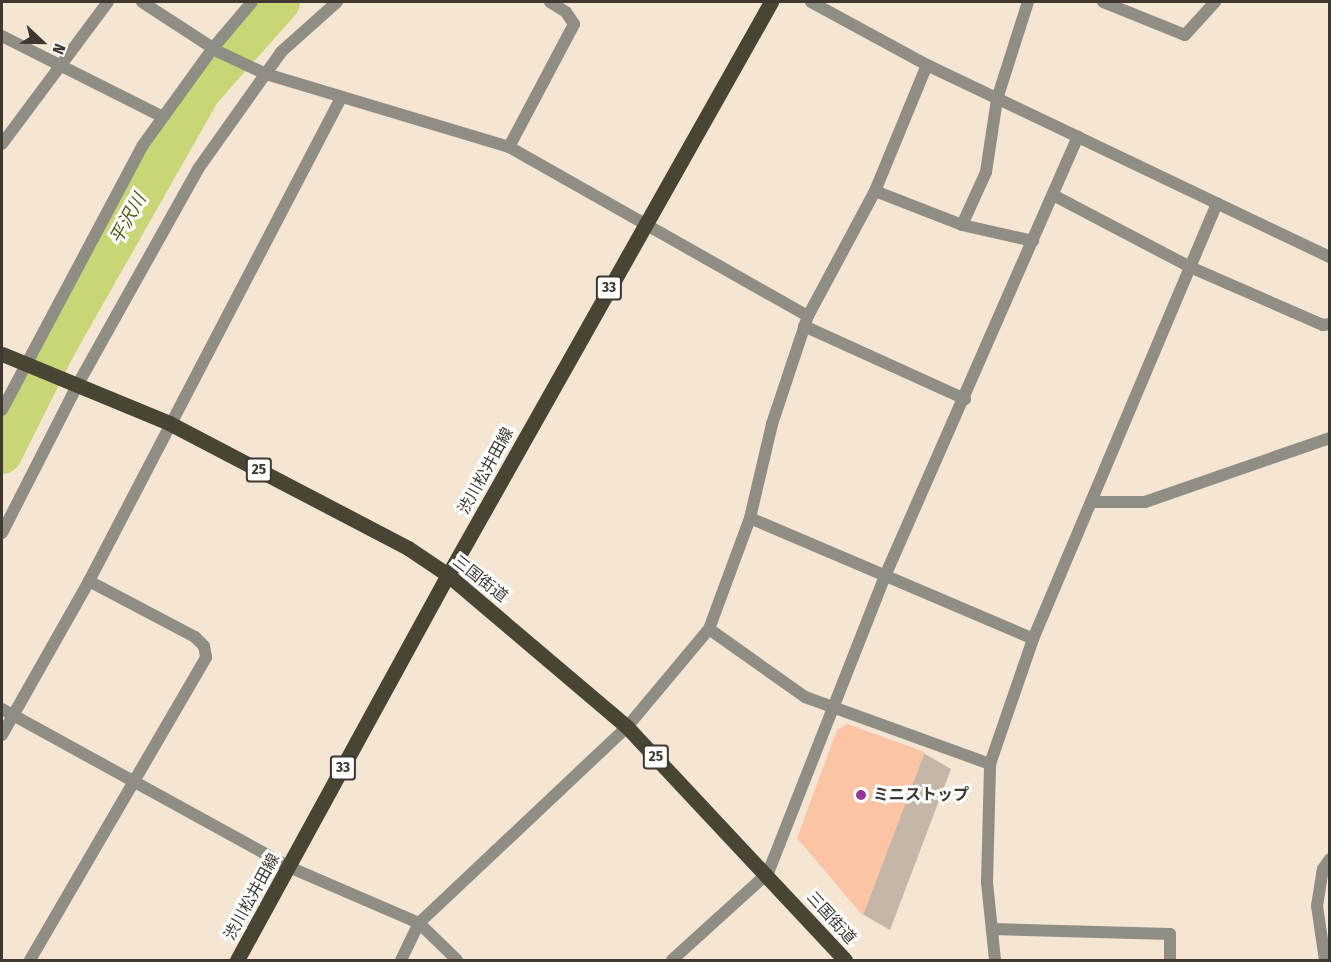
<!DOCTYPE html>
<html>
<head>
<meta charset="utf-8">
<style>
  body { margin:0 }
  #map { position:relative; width:1331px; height:962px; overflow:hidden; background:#f5e5d3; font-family:"Fira Sans Condensed","Noto Sans JP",sans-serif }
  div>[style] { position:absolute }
  .shadow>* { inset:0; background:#0003 }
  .river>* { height:40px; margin:-20px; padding:0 20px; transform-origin:20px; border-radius:20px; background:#c8d675 }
  .building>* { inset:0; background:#fac4a5 }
  .lane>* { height:12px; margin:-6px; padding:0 6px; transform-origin:6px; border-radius:6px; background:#908d84 }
  .street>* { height:12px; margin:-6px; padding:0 6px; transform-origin:6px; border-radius:6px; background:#908d84 }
  .primary>* { height:15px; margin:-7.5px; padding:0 7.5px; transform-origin:7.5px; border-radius:7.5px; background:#494535 }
  .dots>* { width:16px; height:16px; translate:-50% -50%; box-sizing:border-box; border:3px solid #fff; border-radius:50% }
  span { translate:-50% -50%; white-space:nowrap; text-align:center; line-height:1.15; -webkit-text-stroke:6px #fff; paint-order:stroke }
  .shield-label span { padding:2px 4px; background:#fff; border:2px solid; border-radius:4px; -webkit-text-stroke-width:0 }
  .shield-label { font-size:15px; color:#3e3830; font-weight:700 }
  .street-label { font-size:16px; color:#3e3830 }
  .poi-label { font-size:16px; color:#3e3830; font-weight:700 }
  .left { translate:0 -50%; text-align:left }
  .water-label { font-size:18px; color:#525a12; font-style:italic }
  .frame { position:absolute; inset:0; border:3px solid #3e3830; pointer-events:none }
  .north { position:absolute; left:12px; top:12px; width:60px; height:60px; -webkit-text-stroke:4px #fff; paint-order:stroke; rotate:112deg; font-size:16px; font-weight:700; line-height:24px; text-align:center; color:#3e3830 }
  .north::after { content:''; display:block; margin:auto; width:21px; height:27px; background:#3e3830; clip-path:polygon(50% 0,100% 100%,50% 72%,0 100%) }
</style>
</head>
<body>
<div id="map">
  <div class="shadow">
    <div style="clip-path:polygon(847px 726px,925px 754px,951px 769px,890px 930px,864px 915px,799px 837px)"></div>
  </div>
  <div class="river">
    <div style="left:2px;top:454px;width:119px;rotate:-63.4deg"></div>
    <div style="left:55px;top:348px;width:296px;rotate:-60.4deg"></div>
    <div style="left:201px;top:91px;width:119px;rotate:-48.4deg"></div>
  </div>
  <div class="building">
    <div style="clip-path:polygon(847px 724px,925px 752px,863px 916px,797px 838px,837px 730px)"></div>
  </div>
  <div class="lane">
    <div style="left:1103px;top:2px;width:88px;rotate:21.9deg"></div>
    <div style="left:1185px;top:35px;width:45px;rotate:-47.7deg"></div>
    <div style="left:2px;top:36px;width:180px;rotate:26.7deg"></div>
    <div style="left:2px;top:144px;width:177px;rotate:-53.3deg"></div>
    <div style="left:875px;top:191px;width:93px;rotate:21.3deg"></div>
    <div style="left:962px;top:225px;width:73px;rotate:12.7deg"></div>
    <div style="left:1053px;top:195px;width:155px;rotate:27.7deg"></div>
    <div style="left:962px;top:225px;width:58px;rotate:-65.6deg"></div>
    <div style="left:986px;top:172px;width:74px;rotate:-81.4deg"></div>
    <div style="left:804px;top:326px;width:177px;rotate:24.4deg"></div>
    <div style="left:992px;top:929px;width:178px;rotate:1.6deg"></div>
    <div style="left:1170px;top:934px;width:26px;rotate:90deg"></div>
  </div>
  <div class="street">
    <div style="left:142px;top:2px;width:92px;rotate:33deg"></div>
    <div style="left:219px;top:52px;width:52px;rotate:25.1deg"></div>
    <div style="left:266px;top:74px;width:254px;rotate:16.7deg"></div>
    <div style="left:509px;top:147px;width:343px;rotate:29.5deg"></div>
    <div style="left:811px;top:2px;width:132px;rotate:28.5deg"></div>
    <div style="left:927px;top:65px;width:446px;rotate:25.5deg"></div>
    <div style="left:997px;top:99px;width:102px;rotate:-72.3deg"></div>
    <div style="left:509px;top:147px;width:139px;rotate:-62.1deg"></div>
    <div style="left:574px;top:24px;width:14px;rotate:-124deg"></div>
    <div style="left:566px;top:12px;width:19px;rotate:-148deg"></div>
    <div style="left:1190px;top:267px;width:145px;rotate:23.6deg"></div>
    <div style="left:1323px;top:325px;width:7px;rotate:-8deg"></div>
    <div style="left:2px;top:410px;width:300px;rotate:-62deg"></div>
    <div style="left:143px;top:145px;width:120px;rotate:-54.2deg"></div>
    <div style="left:213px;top:48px;width:60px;rotate:-49.7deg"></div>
    <div style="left:1091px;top:502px;width:54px"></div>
    <div style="left:1145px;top:502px;width:196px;rotate:-19.1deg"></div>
    <div style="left:750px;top:518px;width:308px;rotate:23.1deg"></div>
    <div style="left:2px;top:533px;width:167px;rotate:-63deg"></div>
    <div style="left:78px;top:384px;width:246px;rotate:-60.8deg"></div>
    <div style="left:198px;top:169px;width:143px;rotate:-54.6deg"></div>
    <div style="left:281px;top:52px;width:75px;rotate:-41.8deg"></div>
    <div style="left:709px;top:629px;width:118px;rotate:35.3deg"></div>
    <div style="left:805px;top:697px;width:197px;rotate:19.9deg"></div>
    <div style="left:2px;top:709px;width:328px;rotate:28.8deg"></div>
    <div style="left:289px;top:867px;width:142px;rotate:23.3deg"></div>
    <div style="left:419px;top:923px;width:286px;rotate:-43.3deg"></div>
    <div style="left:627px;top:727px;width:128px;rotate:-50.1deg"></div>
    <div style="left:709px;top:629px;width:118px;rotate:-69.7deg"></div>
    <div style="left:750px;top:518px;width:97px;rotate:-76.8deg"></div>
    <div style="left:772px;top:424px;width:114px;rotate:-71.6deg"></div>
    <div style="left:808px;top:316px;width:142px;rotate:-61.8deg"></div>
    <div style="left:875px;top:191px;width:136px;rotate:-67.6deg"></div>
    <div style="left:2px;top:735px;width:177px;rotate:-60.5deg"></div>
    <div style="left:89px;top:581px;width:545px;rotate:-62.45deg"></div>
    <div style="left:30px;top:960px;width:350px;rotate:-59.8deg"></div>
    <div style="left:206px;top:657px;width:11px;rotate:-100deg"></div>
    <div style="left:204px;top:646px;width:13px;rotate:-135deg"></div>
    <div style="left:195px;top:637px;width:120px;rotate:-152.2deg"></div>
    <div style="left:401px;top:960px;width:41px;rotate:-64.1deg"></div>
    <div style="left:419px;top:923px;width:53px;rotate:44.2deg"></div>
    <div style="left:672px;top:960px;width:130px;rotate:-42.2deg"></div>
    <div style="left:768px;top:873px;width:319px;rotate:-68.5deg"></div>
    <div style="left:885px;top:576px;width:480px;rotate:-66.3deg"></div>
    <div style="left:995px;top:960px;width:78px;rotate:-95.9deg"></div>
    <div style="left:987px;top:882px;width:118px;rotate:-88.5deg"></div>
    <div style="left:990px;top:764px;width:132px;rotate:-71deg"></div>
    <div style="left:1033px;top:639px;width:473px;rotate:-67.1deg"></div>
    <div style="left:1325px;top:960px;width:55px;rotate:-98.4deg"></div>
    <div style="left:1317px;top:906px;width:37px;rotate:-81deg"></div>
    <div style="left:1323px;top:869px;width:12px;rotate:-55deg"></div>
  </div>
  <div class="primary">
    <div style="left:2px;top:354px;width:181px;rotate:22.4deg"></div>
    <div style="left:169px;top:423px;width:270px;rotate:27.6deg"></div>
    <div style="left:408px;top:548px;width:48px;rotate:34deg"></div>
    <div style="left:448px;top:575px;width:235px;rotate:40.3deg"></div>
    <div style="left:627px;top:727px;width:319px;rotate:46.9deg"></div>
    <div style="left:237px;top:960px;width:439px;rotate:-61.3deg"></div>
    <div style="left:448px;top:575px;width:658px;rotate:-60.59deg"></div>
  </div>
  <div class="dots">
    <div style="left:861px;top:795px;background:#97349b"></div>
  </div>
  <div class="shield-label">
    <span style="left:609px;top:288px">33</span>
    <span style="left:259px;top:470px">25</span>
    <span style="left:656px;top:757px">25</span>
    <span style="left:343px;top:768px">33</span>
  </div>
  <div class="street-label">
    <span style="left:486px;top:471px;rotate:-61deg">渋川松井田線</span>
    <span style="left:480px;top:579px;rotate:38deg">三国街道</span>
    <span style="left:252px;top:897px;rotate:-61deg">渋川松井田線</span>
    <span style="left:831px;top:918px;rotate:48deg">三国街道</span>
  </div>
  <div class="poi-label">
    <span class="left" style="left:873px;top:795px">ミニストップ</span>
  </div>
  <div class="water-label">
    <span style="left:128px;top:219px;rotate:-61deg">平沢川</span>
  </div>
  <div class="frame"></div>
  <div class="north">N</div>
</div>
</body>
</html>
